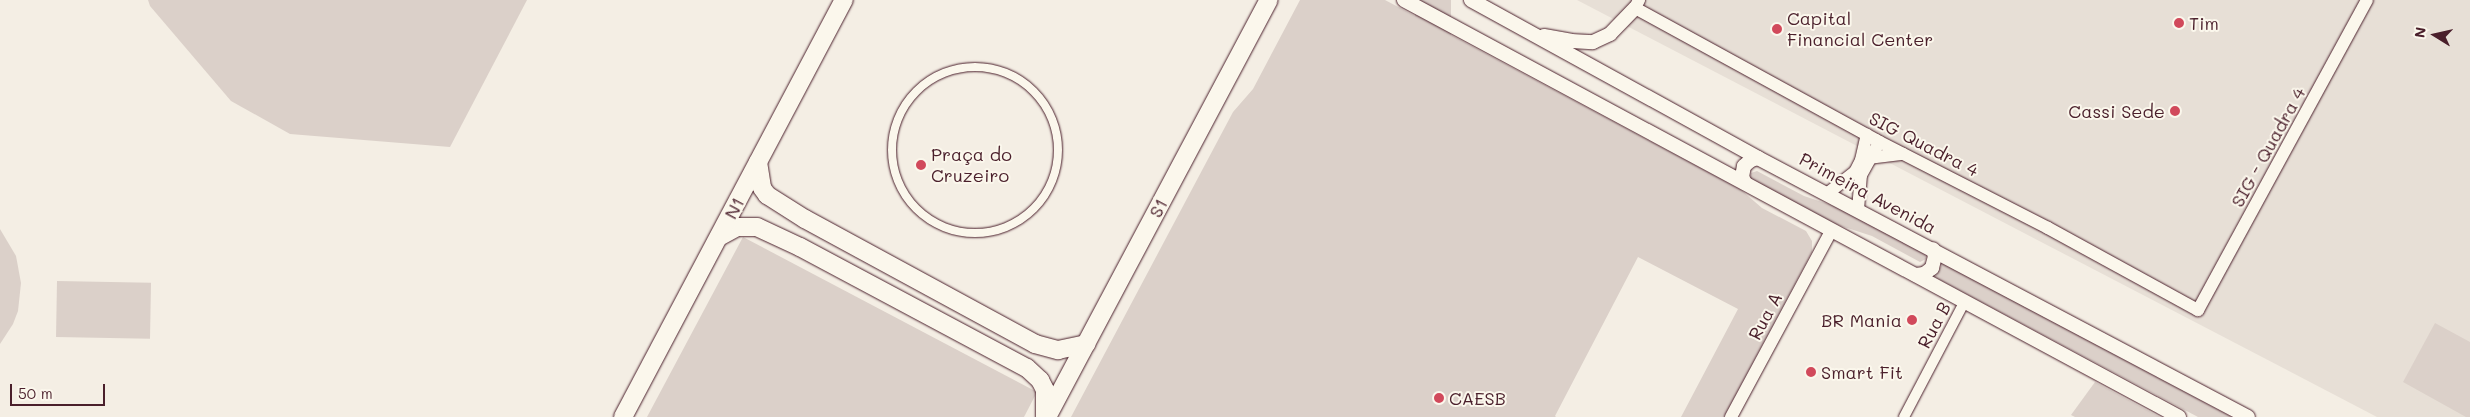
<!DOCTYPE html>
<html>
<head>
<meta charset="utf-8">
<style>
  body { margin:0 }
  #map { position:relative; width:2470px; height:417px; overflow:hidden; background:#f4eee4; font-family:Mali,sans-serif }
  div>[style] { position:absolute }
  .built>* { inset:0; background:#e7dfd6 }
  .green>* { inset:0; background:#dbd0c9; transform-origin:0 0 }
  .roads { filter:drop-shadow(0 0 1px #4a1f2b) drop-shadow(0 0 1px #4a1f2b) }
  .pedestrian>* { height:8px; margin:-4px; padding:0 4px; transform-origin:4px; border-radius:4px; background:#fbf7ec }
  .pedestrian>.ring { margin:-4px; padding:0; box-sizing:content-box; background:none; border:8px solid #fbf7ec; border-radius:50% }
  .minor>* { height:10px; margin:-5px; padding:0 5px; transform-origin:5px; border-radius:5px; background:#fbf7ec }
  .tertiary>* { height:12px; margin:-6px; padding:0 6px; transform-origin:6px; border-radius:6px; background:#fbf7ec }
  .secondary>* { height:14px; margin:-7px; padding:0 7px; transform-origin:7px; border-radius:7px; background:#fbf7ec }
  .trunk>* { height:18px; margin:-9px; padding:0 9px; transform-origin:9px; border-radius:9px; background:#fbf7ec }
  .dots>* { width:14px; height:14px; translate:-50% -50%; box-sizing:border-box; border:2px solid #fbf7ec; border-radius:50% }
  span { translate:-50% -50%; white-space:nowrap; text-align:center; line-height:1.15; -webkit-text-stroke:4px #fbf7ec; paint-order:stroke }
  .poi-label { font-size:18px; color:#4a1f2b }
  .left { translate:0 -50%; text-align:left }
  .right { translate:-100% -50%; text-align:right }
  .street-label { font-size:18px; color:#4a1f2b }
  .north { position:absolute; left:2410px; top:10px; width:50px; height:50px; -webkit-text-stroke:4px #fbf7ec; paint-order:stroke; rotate:280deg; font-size:14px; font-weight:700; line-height:20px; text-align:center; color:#4a1f2b }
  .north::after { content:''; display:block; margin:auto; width:18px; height:22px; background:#4a1f2b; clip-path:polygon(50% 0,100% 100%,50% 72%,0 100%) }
  .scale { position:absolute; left:10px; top:384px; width:95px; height:22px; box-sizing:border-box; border:2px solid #4a1f2b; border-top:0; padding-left:6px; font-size:15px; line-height:18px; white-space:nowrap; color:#4a1f2b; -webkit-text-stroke:4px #fbf7ec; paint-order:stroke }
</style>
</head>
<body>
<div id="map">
  <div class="built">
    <div style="clip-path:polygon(1577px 0,2470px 0,2470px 417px,2377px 417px)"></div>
  </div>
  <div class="green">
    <div style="clip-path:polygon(148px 0,527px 0,450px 147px,290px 134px,231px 101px,150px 6px)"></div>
    <div style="clip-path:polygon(1300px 0,1385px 0,1740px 189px,1762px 208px,1806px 231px,1812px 241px,1812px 252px,1724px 417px,1681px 417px,1738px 309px,1638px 257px,1555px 416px,1556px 417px,1071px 417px,1233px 112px,1253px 89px)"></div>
    <div style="left:1415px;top:0;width:36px;height:361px"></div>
    <div style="clip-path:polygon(1757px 171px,1804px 196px,1840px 208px,1925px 253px,1926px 259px,1920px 262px,1872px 236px,1835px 224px,1751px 179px,1751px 173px)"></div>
    <div style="clip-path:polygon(0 229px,16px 256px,21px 283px,18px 311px,13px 324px,0 344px)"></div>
    <div style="clip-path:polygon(743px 237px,1037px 392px,1024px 417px,647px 417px)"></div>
    <div style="clip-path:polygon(1943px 263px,2232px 417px,2198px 417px,1970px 296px,1935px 277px)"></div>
    <div style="left:57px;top:281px;width:94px;height:56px;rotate:1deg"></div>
    <div style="clip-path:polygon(2435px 323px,2470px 342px,2470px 417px,2466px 417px,2403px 382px)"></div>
    <div style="clip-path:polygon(2095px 382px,2160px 417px,2075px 417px,2071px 415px)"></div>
  </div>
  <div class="roads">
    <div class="pedestrian">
      <div class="ring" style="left:892px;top:67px;width:158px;height:158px"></div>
    </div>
    <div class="minor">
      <div style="left:1904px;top:417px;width:131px;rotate:-62.3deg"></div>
    </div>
    <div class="tertiary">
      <div style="left:1639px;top:0;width:9px;rotate:117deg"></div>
      <div style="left:1635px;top:8px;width:275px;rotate:28.7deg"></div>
      <div style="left:1876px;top:140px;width:193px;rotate:27.1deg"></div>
      <div style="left:2048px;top:228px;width:171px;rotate:28.7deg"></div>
      <div style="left:2198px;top:310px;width:353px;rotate:-61.4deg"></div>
      <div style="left:1868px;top:158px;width:35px;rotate:-7deg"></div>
      <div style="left:1828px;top:193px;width:34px;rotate:-38deg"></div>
      <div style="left:1855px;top:172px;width:13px;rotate:-63deg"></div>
      <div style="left:1861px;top:160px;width:26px;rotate:-77deg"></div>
      <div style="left:1858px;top:209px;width:34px;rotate:-85deg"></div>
      <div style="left:1861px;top:175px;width:38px;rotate:-61deg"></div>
      <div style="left:1731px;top:417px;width:211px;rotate:-61.7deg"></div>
    </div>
    <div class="secondary">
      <div style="left:1404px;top:0;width:880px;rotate:28.28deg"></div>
      <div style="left:1471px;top:0;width:328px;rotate:28.8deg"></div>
      <div style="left:1758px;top:158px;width:554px;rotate:27.86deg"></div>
      <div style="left:1544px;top:36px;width:27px;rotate:10deg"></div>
      <div style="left:1571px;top:41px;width:22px;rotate:3deg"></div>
      <div style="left:1593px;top:42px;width:19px;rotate:-25deg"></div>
      <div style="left:1610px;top:34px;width:36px;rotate:-46deg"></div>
      <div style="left:1745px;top:183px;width:7px;rotate:-117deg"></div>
      <div style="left:1742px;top:177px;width:11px;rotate:-80deg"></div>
      <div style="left:1744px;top:166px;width:9px;rotate:-41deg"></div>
      <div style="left:1751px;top:160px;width:7px;rotate:-16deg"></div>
      <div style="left:1916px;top:275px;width:8px;rotate:-7deg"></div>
      <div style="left:1924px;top:274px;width:10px;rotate:-37deg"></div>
      <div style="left:1932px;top:268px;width:12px;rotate:-76deg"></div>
      <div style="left:1935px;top:256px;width:7px;rotate:-106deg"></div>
    </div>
    <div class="trunk">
      <div style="left:758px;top:162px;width:26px;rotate:81deg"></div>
      <div style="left:762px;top:188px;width:9px;rotate:54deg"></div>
      <div style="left:767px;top:195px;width:45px;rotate:32.3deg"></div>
      <div style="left:805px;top:219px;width:262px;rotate:28.5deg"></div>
      <div style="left:1035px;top:344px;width:24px;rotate:15deg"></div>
      <div style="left:1058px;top:350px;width:29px;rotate:-12deg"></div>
      <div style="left:719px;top:237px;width:21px;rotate:-29deg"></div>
      <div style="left:737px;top:227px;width:20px"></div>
      <div style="left:757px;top:227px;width:47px;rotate:24.9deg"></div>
      <div style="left:800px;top:247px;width:257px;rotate:28.1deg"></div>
      <div style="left:1027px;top:368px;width:18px;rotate:43deg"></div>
      <div style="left:1040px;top:380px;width:11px;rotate:63deg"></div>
      <div style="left:1045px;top:390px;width:27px;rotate:90deg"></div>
      <div style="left:623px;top:417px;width:472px;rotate:-62.1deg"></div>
      <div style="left:1047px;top:417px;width:472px;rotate:-62deg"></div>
    </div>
  </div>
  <div class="dots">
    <div style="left:2179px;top:23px;background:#d1495b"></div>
    <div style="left:1777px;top:29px;background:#d1495b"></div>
    <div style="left:2175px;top:111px;background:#d1495b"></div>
    <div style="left:921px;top:165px;background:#d1495b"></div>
    <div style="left:1912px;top:320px;background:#d1495b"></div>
    <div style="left:1811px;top:372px;background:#d1495b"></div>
    <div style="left:1439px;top:398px;background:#d1495b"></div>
  </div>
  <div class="poi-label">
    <span class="left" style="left:1787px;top:29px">Capital<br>Financial Center</span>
    <span class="left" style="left:2189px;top:23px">Tim</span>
    <span class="right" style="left:2165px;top:111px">Cassi Sede</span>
    <span class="left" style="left:931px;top:165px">Praça do<br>Cruzeiro</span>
    <span class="right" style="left:1902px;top:320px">BR Mania</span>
    <span class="left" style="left:1821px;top:372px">Smart Fit</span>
    <span class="left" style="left:1449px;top:398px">CAESB</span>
  </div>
  <div class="street-label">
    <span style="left:1924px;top:144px;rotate:27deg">SIG Quadra 4</span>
    <span style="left:2268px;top:147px;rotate:-61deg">SIG - Quadra 4</span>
    <span style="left:1868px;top:193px;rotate:28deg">Primeira Avenida</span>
    <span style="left:734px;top:208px;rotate:-62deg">N1</span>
    <span style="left:1158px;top:208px;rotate:-62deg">S1</span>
    <span style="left:1765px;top:316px;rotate:-62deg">Rua A</span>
    <span style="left:1934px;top:325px;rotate:-62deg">Rua B</span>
  </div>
  <div class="north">N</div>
  <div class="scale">50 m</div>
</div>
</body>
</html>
